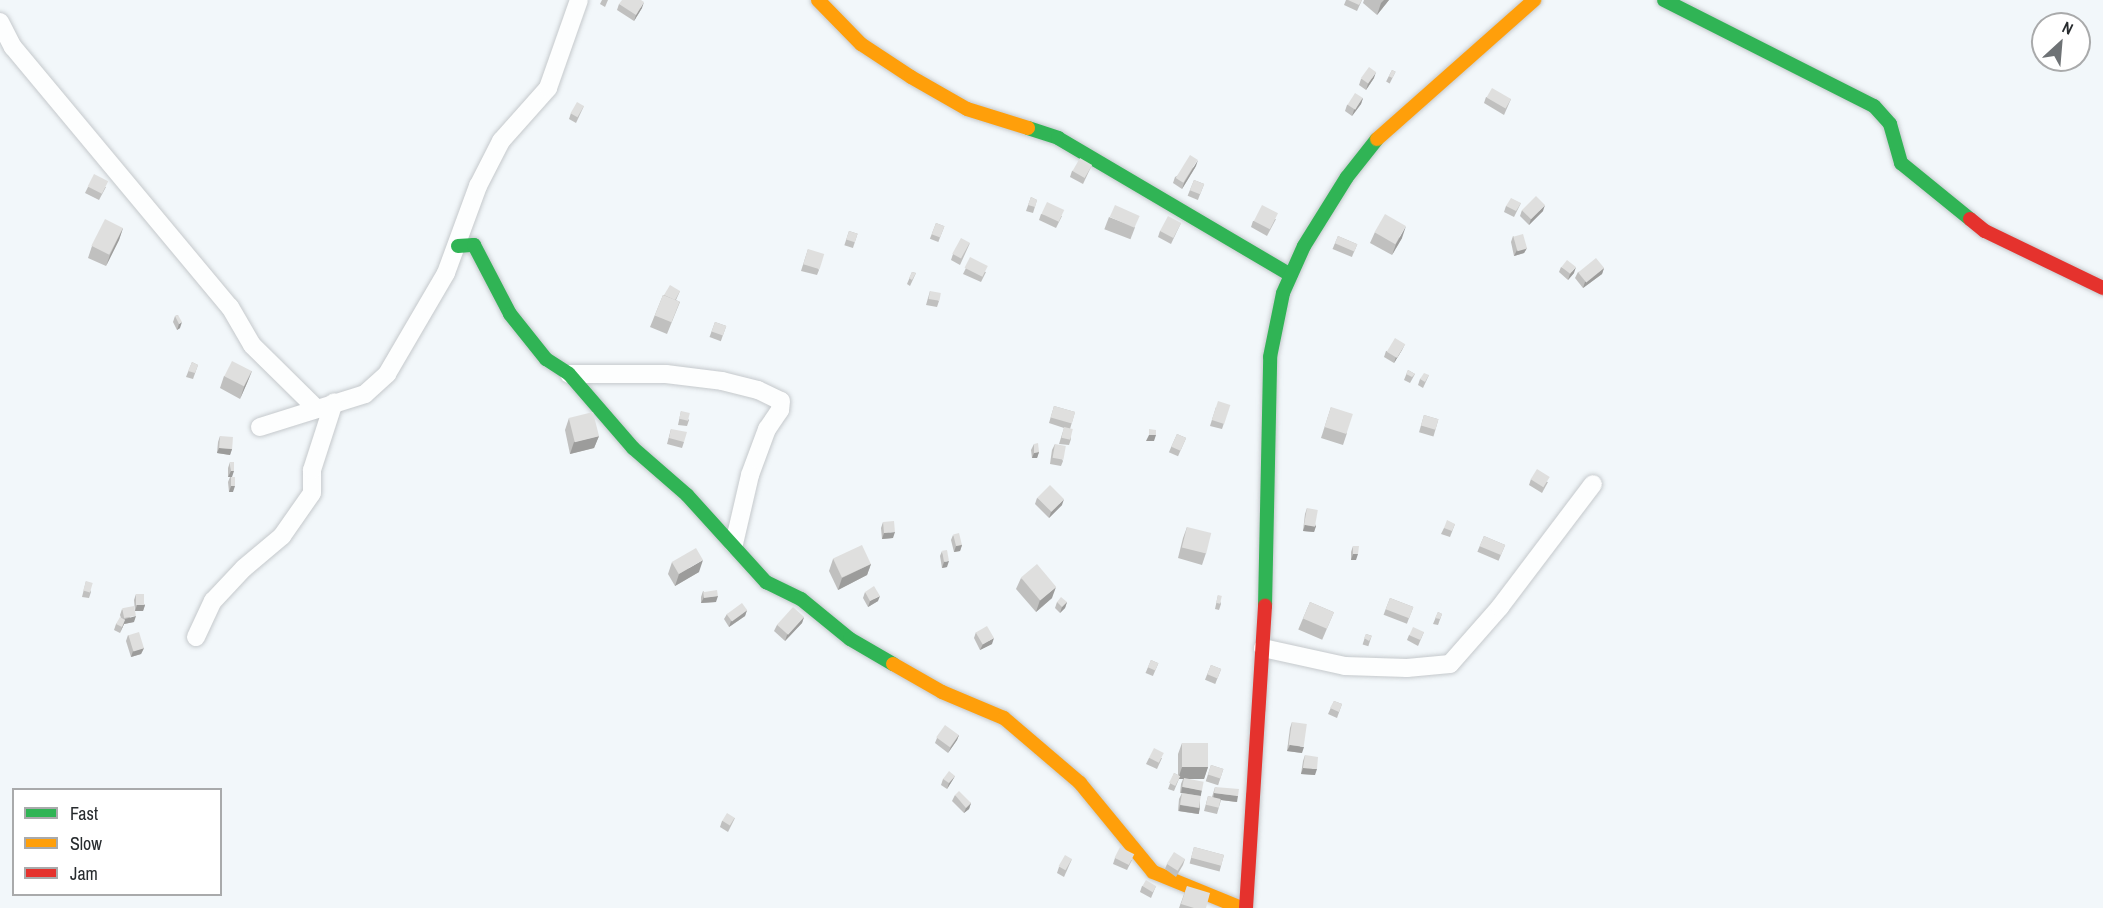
<!DOCTYPE html>
<html>
<head>
<meta charset="utf-8">
<style>
  body { margin:0 }
  #map { position:relative; width:2103px; height:908px; overflow:hidden; background:#f2f7fa; font-family:"Archivo Narrow",sans-serif }
  div>[style] { position:absolute }
  .roads { filter:drop-shadow(0 0 2px #c5c9cc) drop-shadow(0 0 2px #c5c9cc) }
  .street>* { height:18px; margin:-9px; padding:0 9px; transform-origin:9px; border-radius:9px; background:#fdfefe }
  .fast>* { height:14px; margin:-7px; padding:0 7px; transform-origin:7px; border-radius:7px; background:#30b455 }
  .slow>* { height:14px; margin:-7px; padding:0 7px; transform-origin:7px; border-radius:7px; background:#ff9f0a }
  .jam>* { height:14px; margin:-7px; padding:0 7px; transform-origin:7px; border-radius:7px; background:#e5322d }
  .wall>* { inset:0; background:#c0c0bf; transform-origin:0 0 }
  .shaded-wall>* { inset:0; background:#9c9c9b; transform-origin:0 0 }
  .building>* { inset:0; background:#dfdfde; transform-origin:0 0 }
  span { translate:-50% -50%; white-space:nowrap; text-align:center; line-height:1.15; -webkit-text-stroke:5px #fff; paint-order:stroke }
  .legend { position:absolute; left:12px; top:788px; width:210px; height:108px; box-sizing:border-box; background:#fff; border:2px solid #a9aaab; margin:0; padding:8px 10px; list-style:none; font-size:18px; color:#272b2e }
  .legend li { display:flex; align-items:center; gap:12px; height:30px }
  .legend b { width:30px; border:2px solid #a9aaab }
  .north { position:absolute; left:2031px; top:12px; width:60px; height:60px; box-sizing:border-box; background:#fff; border:2px solid #a9aaab; border-radius:50%; rotate:26deg; font-size:16px; font-weight:700; line-height:24px; text-align:center; color:#272b2e }
  .north::after { content:''; display:block; margin:auto; width:21px; height:27px; background:#6e7275; clip-path:polygon(50% 0,100% 100%,50% 72%,0 100%) }
</style>
</head>
<body>
<div id="map">
  <div class="roads">
    <div class="street">
      <div style="left:0;top:22px;width:28px;rotate:63deg"></div>
      <div style="left:13px;top:47px;width:339px;rotate:50.2deg"></div>
      <div style="left:230px;top:307px;width:44px;rotate:59.9deg"></div>
      <div style="left:252px;top:345px;width:91px;rotate:44.6deg"></div>
      <div style="left:569px;top:374px;width:97px"></div>
      <div style="left:666px;top:374px;width:56px;rotate:7.1deg"></div>
      <div style="left:722px;top:381px;width:37px;rotate:14deg"></div>
      <div style="left:758px;top:390px;width:25px;rotate:26deg"></div>
      <div style="left:781px;top:401px;width:9px;rotate:96deg"></div>
      <div style="left:780px;top:410px;width:23px;rotate:124deg"></div>
      <div style="left:767px;top:429px;width:49px;rotate:110.3deg"></div>
      <div style="left:750px;top:475px;width:71px;rotate:103.1deg"></div>
      <div style="left:260px;top:427px;width:110px;rotate:-17.4deg"></div>
      <div style="left:365px;top:394px;width:30px;rotate:-42deg"></div>
      <div style="left:387px;top:374px;width:117px;rotate:-59.7deg"></div>
      <div style="left:446px;top:273px;width:93px;rotate:-69.8deg"></div>
      <div style="left:478px;top:186px;width:51px;rotate:-62.9deg"></div>
      <div style="left:501px;top:141px;width:71px;rotate:-48.4deg"></div>
      <div style="left:548px;top:88px;width:93px;rotate:-70.6deg"></div>
      <div style="left:196px;top:637px;width:40px;rotate:-65deg"></div>
      <div style="left:213px;top:601px;width:45px;rotate:-46.8deg"></div>
      <div style="left:244px;top:568px;width:50px;rotate:-40.1deg"></div>
      <div style="left:282px;top:536px;width:52px;rotate:-55.1deg"></div>
      <div style="left:312px;top:493px;width:23px;rotate:-90deg"></div>
      <div style="left:312px;top:470px;width:71px;rotate:-72.1deg"></div>
      <div style="left:1263px;top:648px;width:84px;rotate:12.4deg"></div>
      <div style="left:1345px;top:666px;width:62px;rotate:1.8deg"></div>
      <div style="left:1407px;top:668px;width:43px;rotate:-5.3deg"></div>
      <div style="left:1450px;top:664px;width:76px;rotate:-48.7deg"></div>
      <div style="left:1500px;top:607px;width:154px;rotate:-52.9deg"></div>
    </div>
    <div class="fast">
      <div style="left:1664px;top:0;width:235px;rotate:26.8deg"></div>
      <div style="left:1874px;top:106px;width:24px;rotate:48deg"></div>
      <div style="left:1890px;top:124px;width:41px;rotate:74.2deg"></div>
      <div style="left:1901px;top:163px;width:89px;rotate:39.1deg"></div>
      <div style="left:1028px;top:128px;width:32px;rotate:18deg"></div>
      <div style="left:1058px;top:138px;width:270px;rotate:30.5deg"></div>
      <div style="left:458px;top:246px;width:16px;rotate:-4deg"></div>
      <div style="left:474px;top:245px;width:78px;rotate:62.4deg"></div>
      <div style="left:510px;top:314px;width:58px;rotate:51.3deg"></div>
      <div style="left:546px;top:359px;width:27px;rotate:33deg"></div>
      <div style="left:569px;top:374px;width:98px;rotate:49.1deg"></div>
      <div style="left:633px;top:448px;width:72px;rotate:41deg"></div>
      <div style="left:687px;top:495px;width:118px;rotate:47.8deg"></div>
      <div style="left:766px;top:582px;width:39px;rotate:26deg"></div>
      <div style="left:801px;top:599px;width:63px;rotate:39.2deg"></div>
      <div style="left:850px;top:639px;width:50px;rotate:30.2deg"></div>
      <div style="left:1265px;top:606px;width:249px;rotate:-88.8deg"></div>
      <div style="left:1270px;top:357px;width:65px;rotate:-78.5deg"></div>
      <div style="left:1283px;top:293px;width:51px;rotate:-65.9deg"></div>
      <div style="left:1304px;top:246px;width:81px;rotate:-58.1deg"></div>
      <div style="left:1347px;top:177px;width:48px;rotate:-51.7deg"></div>
    </div>
    <div class="slow">
      <div style="left:818px;top:0;width:62px;rotate:45.7deg"></div>
      <div style="left:861px;top:44px;width:60px;rotate:33.4deg"></div>
      <div style="left:911px;top:77px;width:64px;rotate:29.7deg"></div>
      <div style="left:967px;top:109px;width:64px;rotate:17.3deg"></div>
      <div style="left:1377px;top:139px;width:210px;rotate:-41.5deg"></div>
      <div style="left:893px;top:664px;width:56px;rotate:29.7deg"></div>
      <div style="left:942px;top:692px;width:67px;rotate:22.8deg"></div>
      <div style="left:1004px;top:718px;width:100px;rotate:40.5deg"></div>
      <div style="left:1080px;top:783px;width:115px;rotate:50.6deg"></div>
      <div style="left:1153px;top:872px;width:95px;rotate:22.2deg"></div>
    </div>
    <div class="jam">
      <div style="left:1970px;top:219px;width:19px;rotate:39deg"></div>
      <div style="left:1985px;top:231px;width:131px;rotate:25.8deg"></div>
      <div style="left:1246px;top:908px;width:303px;rotate:-86.4deg"></div>
    </div>
  </div>
  <div class="wall">
    <div style="clip-path:polygon(602px 0,608px 0,605px 7px,600px 4px)"></div>
    <div style="clip-path:polygon(1346px 0,1362px 0,1357px 11px,1344px 5px)"></div>
    <div style="clip-path:polygon(1364px 0,1389px 0,1377px 15px,1363px 3px)"></div>
    <div style="clip-path:polygon(619px 4px,642px 8px,634px 21px,617px 10px)"></div>
    <div style="left:1392px;top:70px;width:4px;height:13px;rotate:27deg"></div>
    <div style="clip-path:polygon(1374px 78px,1366px 90px,1359px 85px,1361px 79px)"></div>
    <div style="clip-path:polygon(1486px 97px,1511px 99px,1504px 115px,1484px 103px)"></div>
    <div style="clip-path:polygon(1363px 98px,1361px 104px,1352px 116px,1345px 111px,1347px 105px)"></div>
    <div style="clip-path:polygon(584px 106px,576px 123px,569px 119px,571px 113px)"></div>
    <div style="clip-path:polygon(1092px 165px,1083px 184px,1070px 177px,1072px 171px)"></div>
    <div style="clip-path:polygon(1196px 166px,1182px 189px,1173px 183px,1175px 177px)"></div>
    <div style="left:1194px;top:180px;width:11px;height:17px;rotate:22deg"></div>
    <div style="clip-path:polygon(88px 187px,106px 187px,99px 200px,85px 193px)"></div>
    <div style="clip-path:polygon(1031px 197px,1037px 200px,1033px 213px,1026px 211px)"></div>
    <div style="clip-path:polygon(1521px 203px,1514px 217px,1504px 212px,1506px 206px)"></div>
    <div style="clip-path:polygon(1522px 210px,1543px 211px,1529px 225px,1520px 216px)"></div>
    <div style="clip-path:polygon(1041px 214px,1062px 216px,1056px 228px,1039px 220px)"></div>
    <div style="left:1109px;top:217px;width:28px;height:13px;rotate:21deg"></div>
    <div style="clip-path:polygon(1276px 219px,1267px 236px,1251px 227px,1253px 221px)"></div>
    <div style="left:936px;top:223px;width:9px;height:17px;rotate:21deg"></div>
    <div style="clip-path:polygon(1181px 223px,1171px 244px,1158px 237px,1160px 231px)"></div>
    <div style="clip-path:polygon(123px 228px,119px 240px,106px 266px,88px 258px,92px 246px)"></div>
    <div style="left:849px;top:231px;width:9px;height:15px;rotate:18deg"></div>
    <div style="clip-path:polygon(1375px 232px,1402px 238px,1392px 255px,1370px 243px)"></div>
    <div style="left:1338px;top:236px;width:21px;height:14px;rotate:23deg"></div>
    <div style="clip-path:polygon(1513px 236px,1527px 248px,1524px 253px,1514px 256px,1511px 242px)"></div>
    <div style="clip-path:polygon(970px 243px,960px 265px,951px 260px,953px 254px)"></div>
    <div style="clip-path:polygon(808px 249px,819px 270px,817px 275px,801px 271px)"></div>
    <div style="clip-path:polygon(1561px 267px,1574px 273px,1568px 280px,1559px 272px)"></div>
    <div style="clip-path:polygon(966px 268px,986px 272px,981px 282px,963px 274px)"></div>
    <div style="clip-path:polygon(1604px 268px,1602px 274px,1583px 288px,1575px 278px,1578px 272px)"></div>
    <div style="clip-path:polygon(912px 272px,916px 273px,910px 286px,907px 284px)"></div>
    <div style="clip-path:polygon(680px 291px,676px 300px,680px 302px,667px 334px,650px 327px,663px 295px,664px 295px)"></div>
    <div style="clip-path:polygon(930px 291px,939px 301px,937px 307px,926px 305px)"></div>
    <div style="clip-path:polygon(178px 315px,180px 328px,177px 330px,173px 322px,175px 316px)"></div>
    <div style="left:715px;top:322px;width:12px;height:16px;rotate:20deg"></div>
    <div style="clip-path:polygon(1402px 350px,1394px 363px,1384px 357px,1386px 351px)"></div>
    <div style="clip-path:polygon(192px 362px,198px 365px,193px 379px,186px 377px)"></div>
    <div style="clip-path:polygon(1408px 370px,1415px 374px,1410px 383px,1404px 380px)"></div>
    <div style="clip-path:polygon(252px 371px,247px 383px,240px 399px,220px 388px,224px 376px)"></div>
    <div style="clip-path:polygon(1429px 375px,1423px 388px,1418px 385px,1420px 379px)"></div>
    <div style="clip-path:polygon(1054px 406px,1075px 412px,1070px 429px,1071px 439px,1069px 445px,1059px 444px,1064px 428px,1049px 423px)"></div>
    <div style="clip-path:polygon(1216px 407px,1224px 423px,1222px 429px,1210px 426px)"></div>
    <div style="clip-path:polygon(1331px 407px,1347px 433px,1343px 445px,1321px 438px)"></div>
    <div style="clip-path:polygon(681px 411px,689px 420px,687px 426px,678px 425px)"></div>
    <div style="left:1424px;top:415px;width:15px;height:18px;rotate:16deg"></div>
    <div style="clip-path:polygon(569px 418px,599px 436px,594px 448px,570px 454px,565px 430px)"></div>
    <div style="clip-path:polygon(671px 429px,684px 442px,682px 448px,667px 444px)"></div>
    <div style="left:1177px;top:434px;width:10px;height:20px;rotate:24deg"></div>
    <div style="clip-path:polygon(220px 436px,232px 449px,230px 455px,217px 453px,218px 442px)"></div>
    <div style="clip-path:polygon(1034px 444px,1039px 452px,1037px 458px,1032px 458px,1031px 450px)"></div>
    <div style="clip-path:polygon(1055px 444px,1063px 461px,1061px 466px,1050px 464px,1052px 450px)"></div>
    <div style="clip-path:polygon(230px 462px,232px 477px,233px 492px,229px 492px,228px 482px,230px 477px,228px 477px,228px 468px)"></div>
    <div style="clip-path:polygon(1531px 479px,1548px 482px,1542px 493px,1529px 485px)"></div>
    <div style="clip-path:polygon(1037px 498px,1062px 505px,1049px 518px,1035px 504px)"></div>
    <div style="clip-path:polygon(1307px 508px,1316px 526px,1314px 532px,1303px 531px,1305px 514px)"></div>
    <div style="clip-path:polygon(883px 522px,893px 538px,882px 539px,881px 528px)"></div>
    <div style="clip-path:polygon(1455px 524px,1450px 537px,1441px 534px,1444px 528px)"></div>
    <div style="clip-path:polygon(1187px 527px,1206px 553px,1202px 565px,1178px 558px,1183px 538px)"></div>
    <div style="clip-path:polygon(953px 535px,962px 545px,960px 551px,954px 552px,951px 540px)"></div>
    <div style="left:1484px;top:536px;width:23px;height:17px;rotate:23deg"></div>
    <div style="clip-path:polygon(1353px 546px,1356px 560px,1351px 560px,1351px 552px)"></div>
    <div style="clip-path:polygon(942px 551px,947px 567px,942px 568px,940px 556px)"></div>
    <div style="clip-path:polygon(833px 559px,871px 564px,867px 575px,838px 590px,829px 571px)"></div>
    <div style="clip-path:polygon(672px 562px,699px 572px,675px 586px,668px 574px)"></div>
    <div style="clip-path:polygon(1021px 578px,1052px 598px,1036px 612px,1016px 589px)"></div>
    <div style="clip-path:polygon(86px 581px,91px 592px,89px 598px,82px 597px)"></div>
    <div style="clip-path:polygon(703px 591px,716px 602px,701px 603px,701px 597px)"></div>
    <div style="clip-path:polygon(865px 592px,878px 601px,868px 607px,863px 598px)"></div>
    <div style="clip-path:polygon(136px 594px,145px 605px,143px 611px,135px 611px,134px 600px)"></div>
    <div style="clip-path:polygon(1218px 595px,1221px 604px,1219px 610px,1215px 609px)"></div>
    <div style="left:1390px;top:598px;width:25px;height:18px;rotate:21deg"></div>
    <div style="clip-path:polygon(1057px 602px,1067px 602px,1065px 608px,1060px 613px,1055px 608px)"></div>
    <div style="left:1310px;top:602px;width:26px;height:30px;rotate:23deg"></div>
    <div style="clip-path:polygon(122px 609px,134px 622px,124px 624px,120px 633px,114px 630px,116px 624px,121px 618px,120px 615px)"></div>
    <div style="clip-path:polygon(747px 610px,745px 616px,729px 627px,724px 619px,727px 614px)"></div>
    <div style="clip-path:polygon(1438px 612px,1442px 614px,1438px 625px,1433px 624px)"></div>
    <div style="clip-path:polygon(804px 617px,802px 623px,785px 641px,774px 631px,777px 625px)"></div>
    <div style="clip-path:polygon(976px 632px,992px 644px,980px 650px,974px 638px)"></div>
    <div style="clip-path:polygon(1424px 632px,1418px 646px,1407px 640px,1409px 635px)"></div>
    <div style="left:1366px;top:634px;width:6px;height:11px;rotate:18deg"></div>
    <div style="clip-path:polygon(128px 635px,144px 648px,141px 654px,131px 657px,126px 641px)"></div>
    <div style="left:1151px;top:660px;width:8px;height:14px;rotate:23deg"></div>
    <div style="left:1211px;top:665px;width:11px;height:16px;rotate:22deg"></div>
    <div style="clip-path:polygon(1334px 701px,1342px 704px,1337px 718px,1328px 714px)"></div>
    <div style="clip-path:polygon(1292px 722px,1302px 753px,1287px 751px,1290px 728px)"></div>
    <div style="clip-path:polygon(959px 735px,957px 740px,948px 753px,935px 743px,937px 738px)"></div>
    <div style="clip-path:polygon(1182px 743px,1208px 767px,1204px 779px,1185px 779px,1202px 790px,1200px 796px,1200px 808px,1198px 814px,1178px 811px,1179px 799px,1182px 793px,1180px 793px,1181px 784px,1183px 779px,1179px 779px,1174px 791px,1168px 789px,1174px 773px,1178px 775px,1178px 754px)"></div>
    <div style="clip-path:polygon(1305px 755px,1315px 775px,1301px 774px,1303px 761px)"></div>
    <div style="clip-path:polygon(1149px 758px,1162px 758px,1157px 769px,1146px 764px)"></div>
    <div style="left:1211px;top:765px;width:13px;height:17px;rotate:18deg"></div>
    <div style="clip-path:polygon(955px 776px,952px 781px,947px 789px,941px 785px,943px 779px)"></div>
    <div style="clip-path:polygon(1215px 787px,1238px 796px,1236px 802px,1221px 800px,1217px 814px,1204px 811px,1208px 796px,1212px 797px)"></div>
    <div style="clip-path:polygon(955px 795px,971px 803px,969px 809px,964px 813px,952px 801px)"></div>
    <div style="clip-path:polygon(735px 818px,728px 832px,720px 827px,722px 821px)"></div>
    <div style="left:1194px;top:847px;width:31px;height:17px;rotate:15deg"></div>
    <div style="clip-path:polygon(1115px 858px,1132px 860px,1127px 870px,1113px 864px)"></div>
    <div style="clip-path:polygon(1072px 859px,1064px 877px,1057px 873px,1059px 867px)"></div>
    <div style="clip-path:polygon(1185px 859px,1183px 865px,1176px 877px,1165px 869px,1167px 864px)"></div>
    <div style="clip-path:polygon(1142px 886px,1156px 886px,1151px 898px,1140px 892px)"></div>
    <div style="clip-path:polygon(1187px 886px,1206px 908px,1179px 908px)"></div>
  </div>
  <div class="shaded-wall">
    <div style="clip-path:polygon(1384px 0,1389px 0,1377px 15px,1381px 3px)"></div>
    <div style="clip-path:polygon(644px 2px,642px 8px,634px 21px,636px 15px)"></div>
    <div style="clip-path:polygon(1376px 72px,1374px 78px,1366px 90px,1368px 84px)"></div>
    <div style="clip-path:polygon(1363px 98px,1361px 104px,1352px 116px,1354px 110px)"></div>
    <div style="clip-path:polygon(1198px 160px,1196px 166px,1182px 189px,1184px 183px)"></div>
    <div style="clip-path:polygon(1545px 205px,1543px 211px,1529px 225px,1531px 219px)"></div>
    <div style="clip-path:polygon(1406px 226px,1402px 238px,1392px 255px,1396px 244px)"></div>
    <div style="clip-path:polygon(123px 228px,119px 240px,106px 266px,110px 255px)"></div>
    <div style="clip-path:polygon(1527px 248px,1524px 253px,1514px 256px,1517px 250px)"></div>
    <div style="clip-path:polygon(1576px 267px,1574px 273px,1568px 280px,1570px 274px)"></div>
    <div style="clip-path:polygon(1604px 268px,1602px 274px,1583px 288px,1585px 282px)"></div>
    <div style="clip-path:polygon(182px 322px,180px 328px,177px 330px,179px 324px)"></div>
    <div style="clip-path:polygon(1405px 344px,1402px 350px,1394px 363px,1396px 357px)"></div>
    <div style="clip-path:polygon(252px 371px,247px 383px,240px 399px,244px 387px)"></div>
    <div style="clip-path:polygon(1149px 435px,1156px 435px,1154px 441px,1146px 441px)"></div>
    <div style="clip-path:polygon(599px 436px,594px 448px,570px 454px,574px 442px)"></div>
    <div style="clip-path:polygon(219px 448px,232px 449px,230px 455px,217px 453px)"></div>
    <div style="clip-path:polygon(1039px 452px,1037px 458px,1032px 458px,1034px 453px)"></div>
    <div style="clip-path:polygon(231px 471px,234px 471px,232px 477px,228px 477px)"></div>
    <div style="clip-path:polygon(231px 486px,235px 486px,233px 492px,229px 492px)"></div>
    <div style="clip-path:polygon(1064px 499px,1062px 505px,1049px 518px,1051px 512px)"></div>
    <div style="clip-path:polygon(1305px 525px,1316px 526px,1314px 532px,1303px 531px)"></div>
    <div style="clip-path:polygon(895px 532px,893px 538px,882px 539px,884px 533px)"></div>
    <div style="clip-path:polygon(962px 545px,960px 551px,954px 552px,956px 546px)"></div>
    <div style="clip-path:polygon(1353px 554px,1358px 554px,1356px 560px,1351px 560px)"></div>
    <div style="clip-path:polygon(703px 560px,699px 572px,675px 586px,679px 574px)"></div>
    <div style="clip-path:polygon(949px 561px,947px 567px,942px 568px,944px 562px)"></div>
    <div style="clip-path:polygon(871px 564px,867px 575px,838px 590px,842px 578px)"></div>
    <div style="clip-path:polygon(1056px 587px,1052px 598px,1036px 612px,1040px 600px)"></div>
    <div style="clip-path:polygon(718px 596px,716px 602px,701px 603px,704px 597px)"></div>
    <div style="clip-path:polygon(880px 596px,878px 601px,868px 607px,870px 601px)"></div>
    <div style="clip-path:polygon(1067px 602px,1065px 608px,1060px 613px,1062px 607px)"></div>
    <div style="clip-path:polygon(137px 605px,145px 605px,143px 611px,135px 611px)"></div>
    <div style="clip-path:polygon(747px 610px,745px 616px,729px 627px,731px 621px)"></div>
    <div style="clip-path:polygon(136px 616px,134px 622px,124px 624px,120px 633px,125px 619px)"></div>
    <div style="clip-path:polygon(804px 617px,802px 623px,785px 641px,787px 635px)"></div>
    <div style="clip-path:polygon(994px 638px,992px 644px,980px 650px,983px 644px)"></div>
    <div style="clip-path:polygon(144px 648px,141px 654px,131px 657px,133px 651px)"></div>
    <div style="clip-path:polygon(959px 735px,957px 740px,948px 753px,951px 747px)"></div>
    <div style="clip-path:polygon(1290px 745px,1304px 747px,1302px 753px,1287px 751px)"></div>
    <div style="clip-path:polygon(1182px 767px,1208px 767px,1204px 779px,1178px 779px)"></div>
    <div style="clip-path:polygon(1303px 768px,1317px 769px,1315px 775px,1301px 774px)"></div>
    <div style="clip-path:polygon(955px 776px,952px 781px,947px 789px,949px 783px)"></div>
    <div style="left:1182px;top:787px;width:20px;height:6px;rotate:9deg"></div>
    <div style="left:1214px;top:793px;width:24px;height:6px;rotate:7deg"></div>
    <div style="clip-path:polygon(971px 803px,969px 809px,964px 813px,966px 808px)"></div>
    <div style="left:1180px;top:805px;width:20px;height:6px;rotate:9deg"></div>
  </div>
  <div class="building">
    <div style="clip-path:polygon(622px 0,641px 0,644px 2px,636px 15px,619px 4px)"></div>
    <div style="clip-path:polygon(1348px 0,1362px 0,1359px 5px)"></div>
    <div style="left:1369px;top:67px;width:9px;height:14px;rotate:36deg"></div>
    <div style="left:1392px;top:70px;width:4px;height:7px;rotate:27deg"></div>
    <div style="left:1492px;top:88px;width:22px;height:11px;rotate:30deg"></div>
    <div style="left:1355px;top:93px;width:9px;height:14px;rotate:32deg"></div>
    <div style="left:577px;top:102px;width:8px;height:13px;rotate:30deg"></div>
    <div style="left:1190px;top:155px;width:9px;height:27px;rotate:32deg"></div>
    <div style="left:1080px;top:158px;width:14px;height:15px;rotate:30deg"></div>
    <div style="left:94px;top:174px;width:16px;height:14px;rotate:27deg"></div>
    <div style="left:1194px;top:180px;width:11px;height:11px;rotate:22deg"></div>
    <div style="left:1536px;top:196px;width:13px;height:20px;rotate:45deg"></div>
    <div style="clip-path:polygon(1031px 197px,1037px 200px,1035px 207px,1028px 205px)"></div>
    <div style="clip-path:polygon(1511px 198px,1521px 203px,1516px 211px,1506px 206px)"></div>
    <div style="left:1047px;top:202px;width:19px;height:13px;rotate:25deg"></div>
    <div style="left:1115px;top:205px;width:27px;height:13px;rotate:24deg"></div>
    <div style="left:1262px;top:205px;width:18px;height:18px;rotate:27deg"></div>
    <div style="left:1385px;top:214px;width:24px;height:21px;rotate:30deg"></div>
    <div style="left:1168px;top:216px;width:15px;height:17px;rotate:28deg"></div>
    <div style="left:105px;top:219px;width:20px;height:30px;rotate:27deg"></div>
    <div style="left:936px;top:223px;width:9px;height:12px;rotate:21deg"></div>
    <div style="left:849px;top:231px;width:9px;height:9px;rotate:18deg"></div>
    <div style="left:1523px;top:234px;width:15px;height:10px;rotate:74deg"></div>
    <div style="left:1338px;top:236px;width:21px;height:8px;rotate:23deg"></div>
    <div style="left:961px;top:238px;width:10px;height:18px;rotate:29deg"></div>
    <div style="left:808px;top:249px;width:17px;height:16px;rotate:17deg"></div>
    <div style="left:970px;top:257px;width:20px;height:12px;rotate:27deg"></div>
    <div style="left:1596px;top:258px;width:13px;height:23px;rotate:51deg"></div>
    <div style="left:1567px;top:260px;width:11px;height:9px;rotate:38deg"></div>
    <div style="clip-path:polygon(912px 272px,916px 273px,912px 280px,909px 278px)"></div>
    <div style="clip-path:polygon(670px 285px,680px 291px,675px 300px,664px 295px)"></div>
    <div style="left:930px;top:291px;width:11px;height:8px;rotate:10deg"></div>
    <div style="left:663px;top:295px;width:18px;height:22px;rotate:22deg"></div>
    <div style="clip-path:polygon(178px 315px,182px 322px,179px 324px,175px 316px)"></div>
    <div style="left:715px;top:322px;width:12px;height:10px;rotate:20deg"></div>
    <div style="left:1395px;top:338px;width:12px;height:16px;rotate:31deg"></div>
    <div style="left:232px;top:361px;width:22px;height:17px;rotate:27deg"></div>
    <div style="clip-path:polygon(192px 362px,198px 365px,195px 373px,188px 371px)"></div>
    <div style="clip-path:polygon(1408px 370px,1415px 374px,1412px 377px,1406px 374px)"></div>
    <div style="clip-path:polygon(1424px 373px,1429px 375px,1425px 382px,1420px 379px)"></div>
    <div style="left:1218px;top:401px;width:13px;height:20px;rotate:18deg"></div>
    <div style="left:1054px;top:406px;width:22px;height:12px;rotate:16deg"></div>
    <div style="left:1331px;top:407px;width:23px;height:21px;rotate:18deg"></div>
    <div style="left:681px;top:411px;width:9px;height:8px;rotate:13deg"></div>
    <div style="left:593px;top:412px;width:25px;height:25px;rotate:76deg"></div>
    <div style="left:1424px;top:415px;width:15px;height:11px;rotate:16deg"></div>
    <div style="left:1064px;top:427px;width:9px;height:11px;rotate:13deg"></div>
    <div style="clip-path:polygon(671px 429px,687px 432px,684px 442px,669px 438px)"></div>
    <div style="clip-path:polygon(1149px 429px,1156px 430px,1156px 435px,1149px 435px)"></div>
    <div style="left:1177px;top:434px;width:10px;height:14px;rotate:24deg"></div>
    <div style="left:220px;top:436px;width:13px;height:12px;rotate:4deg"></div>
    <div style="clip-path:polygon(1038px 443px,1039px 452px,1034px 453px,1034px 444px)"></div>
    <div style="left:1055px;top:444px;width:11px;height:14px;rotate:10deg"></div>
    <div style="clip-path:polygon(230px 462px,234px 462px,234px 471px,231px 471px)"></div>
    <div style="left:1537px;top:469px;width:15px;height:12px;rotate:32deg"></div>
    <div style="left:231px;top:477px;width:4px;height:9px"></div>
    <div style="left:1050px;top:485px;width:20px;height:18px;rotate:45deg"></div>
    <div style="left:1307px;top:508px;width:11px;height:17px;rotate:10deg"></div>
    <div style="clip-path:polygon(1447px 520px,1455px 524px,1452px 531px,1444px 528px)"></div>
    <div style="left:894px;top:521px;width:11px;height:11px;rotate:85deg"></div>
    <div style="left:1187px;top:527px;width:25px;height:21px;rotate:14deg"></div>
    <div style="left:959px;top:533px;width:12px;height:6px;rotate:76deg"></div>
    <div style="left:1484px;top:536px;width:23px;height:11px;rotate:23deg"></div>
    <div style="left:862px;top:545px;width:21px;height:32px;rotate:65deg"></div>
    <div style="clip-path:polygon(1353px 546px,1359px 546px,1358px 554px,1353px 554px)"></div>
    <div style="left:696px;top:548px;width:14px;height:28px;rotate:60deg"></div>
    <div style="left:947px;top:550px;width:11px;height:5px;rotate:80deg"></div>
    <div style="left:1037px;top:564px;width:30px;height:21px;rotate:50deg"></div>
    <div style="left:86px;top:581px;width:7px;height:10px;rotate:16deg"></div>
    <div style="clip-path:polygon(874px 586px,880px 596px,870px 601px,865px 592px)"></div>
    <div style="left:717px;top:590px;width:6px;height:14px;rotate:81deg"></div>
    <div style="left:136px;top:594px;width:8px;height:11px"></div>
    <div style="left:1218px;top:595px;width:4px;height:8px;rotate:14deg"></div>
    <div style="clip-path:polygon(1061px 597px,1067px 602px,1062px 607px,1057px 602px)"></div>
    <div style="left:1390px;top:598px;width:25px;height:12px;rotate:21deg"></div>
    <div style="left:1310px;top:602px;width:26px;height:18px;rotate:23deg"></div>
    <div style="left:742px;top:603px;width:9px;height:19px;rotate:54deg"></div>
    <div style="left:134px;top:606px;width:10px;height:12px;rotate:79deg"></div>
    <div style="left:793px;top:607px;width:15px;height:24px;rotate:42deg"></div>
    <div style="clip-path:polygon(1438px 612px,1442px 614px,1440px 619px,1435px 618px)"></div>
    <div style="clip-path:polygon(120px 617px,125px 620px,122px 627px,116px 624px)"></div>
    <div style="left:987px;top:626px;width:14px;height:13px;rotate:60deg"></div>
    <div style="left:1413px;top:627px;width:12px;height:9px;rotate:24deg"></div>
    <div style="left:139px;top:632px;width:17px;height:11px;rotate:73deg"></div>
    <div style="clip-path:polygon(1366px 634px,1372px 636px,1369px 641px,1364px 638px)"></div>
    <div style="left:1151px;top:660px;width:8px;height:8px;rotate:23deg"></div>
    <div style="left:1211px;top:665px;width:11px;height:10px;rotate:22deg"></div>
    <div style="clip-path:polygon(1334px 701px,1342px 704px,1339px 712px,1330px 708px)"></div>
    <div style="left:1292px;top:722px;width:15px;height:23px;rotate:8deg"></div>
    <div style="left:945px;top:725px;width:17px;height:15px;rotate:36deg"></div>
    <div style="left:1182px;top:743px;width:26px;height:24px"></div>
    <div style="left:1154px;top:748px;width:11px;height:11px;rotate:27deg"></div>
    <div style="clip-path:polygon(1305px 755px,1318px 757px,1317px 769px,1303px 768px)"></div>
    <div style="left:1211px;top:765px;width:13px;height:10px;rotate:18deg"></div>
    <div style="clip-path:polygon(949px 771px,955px 776px,949px 783px,943px 779px)"></div>
    <div style="left:1174px;top:773px;width:7px;height:11px;rotate:27deg"></div>
    <div style="left:1184px;top:778px;width:20px;height:9px;rotate:11deg"></div>
    <div style="clip-path:polygon(1215px 787px,1239px 789px,1238px 796px,1214px 793px)"></div>
    <div style="clip-path:polygon(959px 791px,971px 803px,966px 808px,955px 795px)"></div>
    <div style="left:1182px;top:793px;width:19px;height:12px;rotate:9deg"></div>
    <div style="left:1208px;top:796px;width:13px;height:9px;rotate:13deg"></div>
    <div style="left:727px;top:813px;width:9px;height:9px;rotate:32deg"></div>
    <div style="left:1120px;top:847px;width:16px;height:12px;rotate:27deg"></div>
    <div style="left:1194px;top:847px;width:31px;height:11px;rotate:15deg"></div>
    <div style="left:1174px;top:852px;width:13px;height:14px;rotate:32deg"></div>
    <div style="left:1065px;top:855px;width:8px;height:13px;rotate:30deg"></div>
    <div style="left:1146px;top:880px;width:12px;height:7px;rotate:31deg"></div>
    <div style="clip-path:polygon(1187px 886px,1210px 893px,1206px 908px,1194px 908px,1181px 904px)"></div>
  </div>
  <ul class="legend">
  <li><b style="height:8px;background:#30b455"></b>Fast</li>
  <li><b style="height:8px;background:#ff9f0a"></b>Slow</li>
  <li><b style="height:8px;background:#e5322d"></b>Jam</li>
  </ul>
  <div class="north">N</div>
</div>
</body>
</html>
